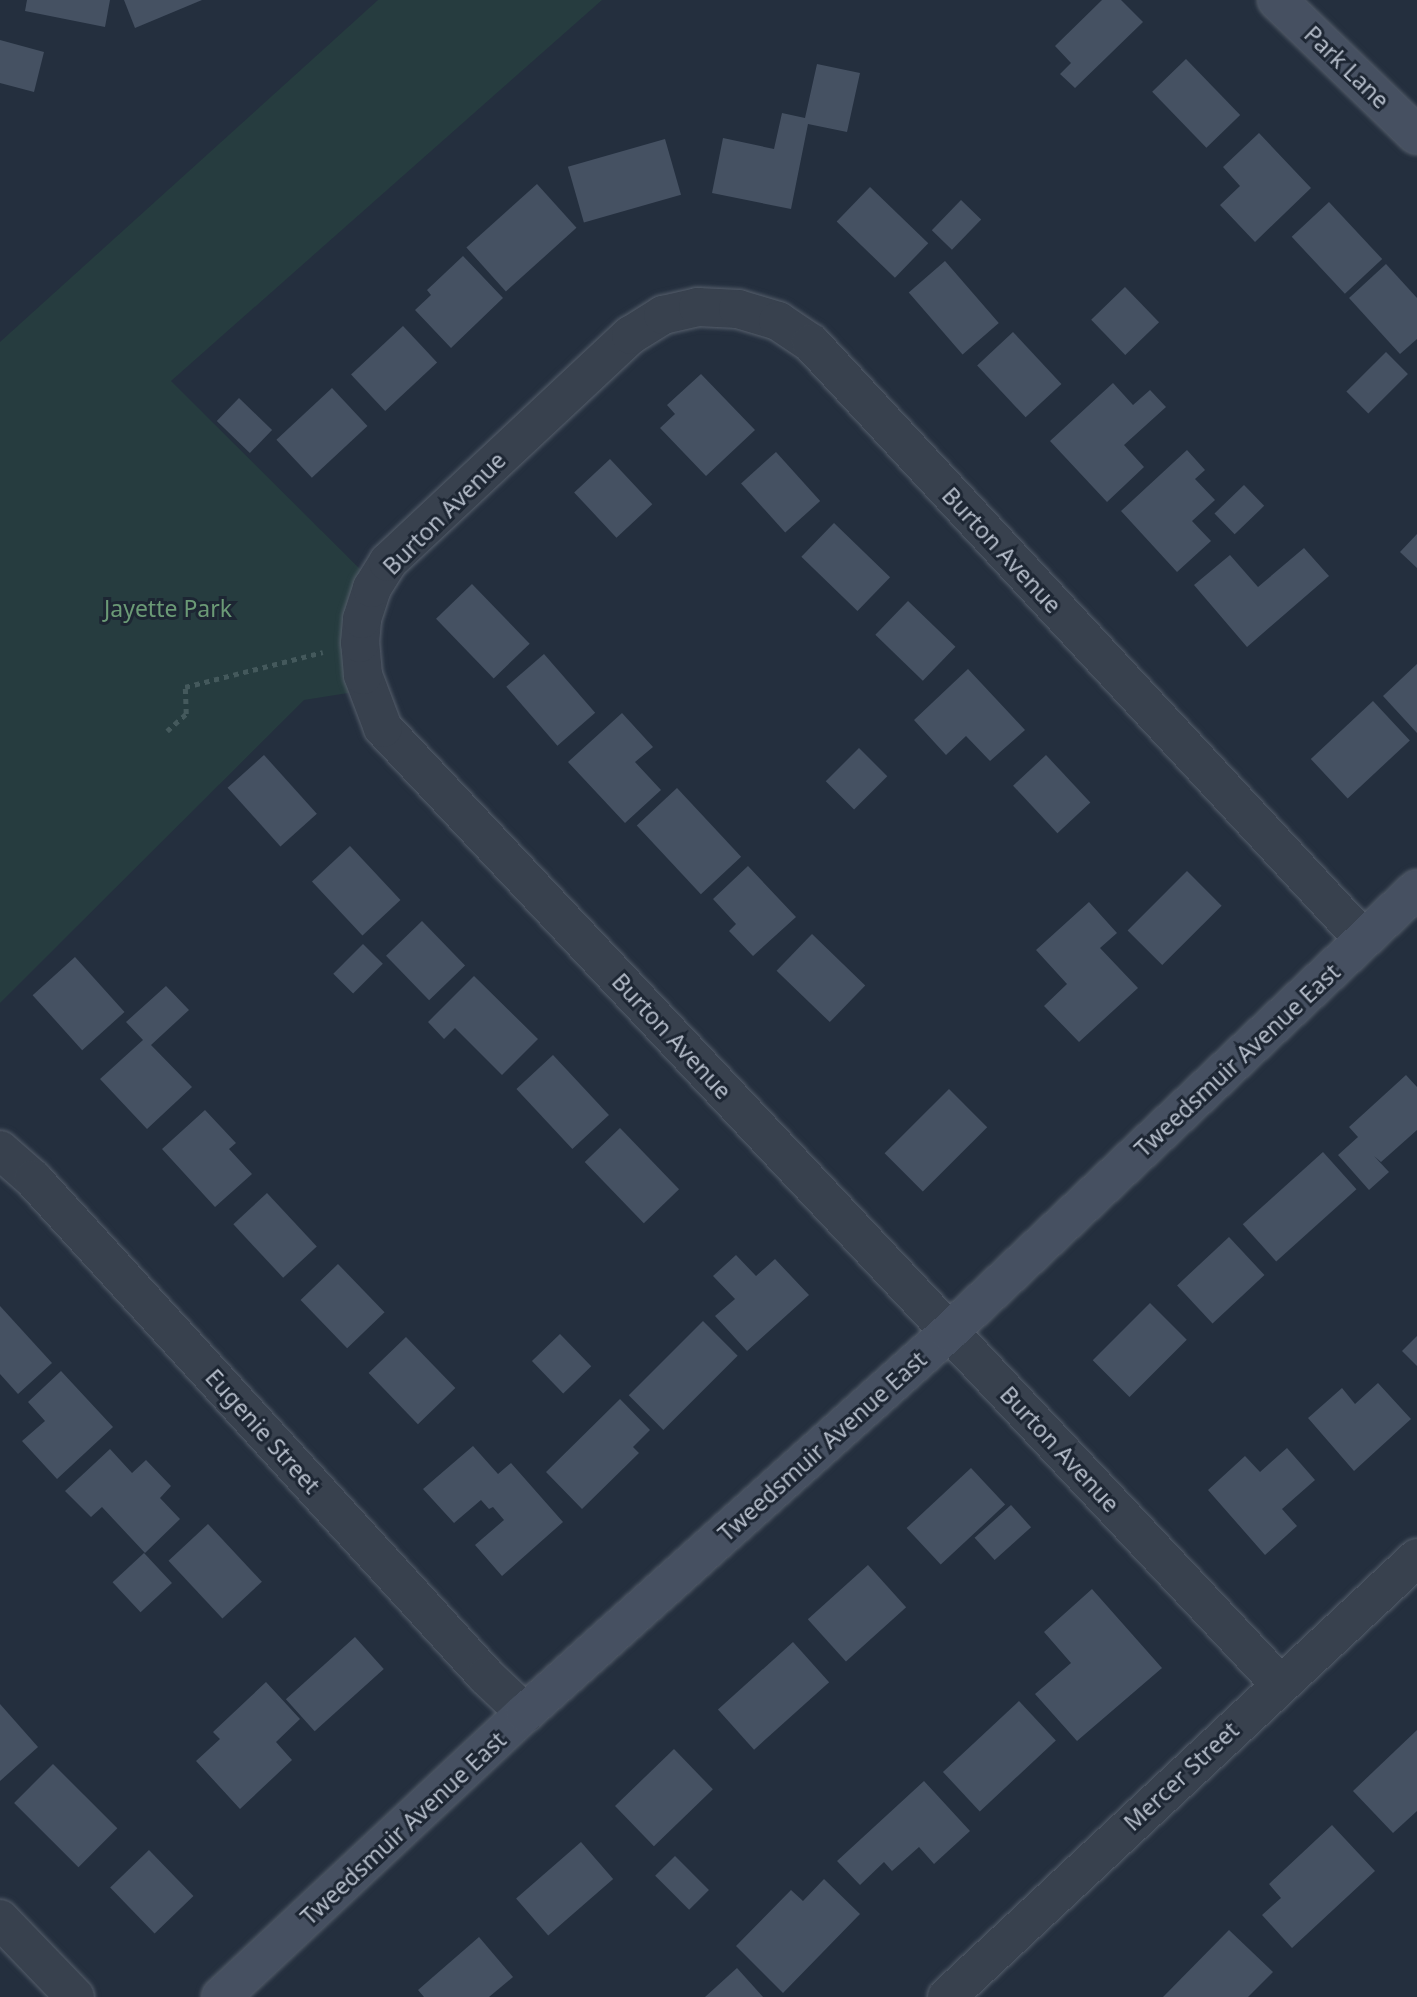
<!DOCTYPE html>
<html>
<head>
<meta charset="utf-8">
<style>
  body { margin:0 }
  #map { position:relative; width:1417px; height:1997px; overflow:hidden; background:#242f3e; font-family:"Noto Sans",sans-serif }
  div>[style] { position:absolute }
  .green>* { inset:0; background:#263c3f }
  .building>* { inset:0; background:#455162; transform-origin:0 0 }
  .path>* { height:4.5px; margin-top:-2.25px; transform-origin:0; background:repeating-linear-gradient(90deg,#44595c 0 5px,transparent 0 10px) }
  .roads { filter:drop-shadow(0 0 2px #565f6c) drop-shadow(0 0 2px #565f6c) }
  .street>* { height:38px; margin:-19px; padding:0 19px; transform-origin:19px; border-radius:19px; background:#38414e }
  .secondary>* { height:38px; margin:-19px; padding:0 19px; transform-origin:19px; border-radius:19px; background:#465061 }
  span { translate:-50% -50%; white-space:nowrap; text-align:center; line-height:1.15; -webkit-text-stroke:6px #1d2633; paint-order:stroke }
  .street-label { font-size:23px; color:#b4bcc9 }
  .park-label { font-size:23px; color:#6b9a76 }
</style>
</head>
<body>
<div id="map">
  <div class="green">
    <div style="clip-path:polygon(378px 0,602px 0,171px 381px,378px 587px,373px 689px,304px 700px,0 1003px,0 342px)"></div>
  </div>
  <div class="building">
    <div style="clip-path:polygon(27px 0,110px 0,105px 27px,25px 11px)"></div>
    <div style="clip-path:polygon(124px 0,202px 0,135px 28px)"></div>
    <div style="clip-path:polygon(1102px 0,1121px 0,1143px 22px,1075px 88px,1060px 74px,1071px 63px,1055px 46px)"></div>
    <div style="clip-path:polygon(0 40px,44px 52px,34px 92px,0 83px)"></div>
    <div style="left:1186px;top:59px;width:78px;height:47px;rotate:46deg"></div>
    <div style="clip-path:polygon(817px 64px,860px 73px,847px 132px,808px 124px,791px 209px,712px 193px,723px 138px,774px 149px,782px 113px,805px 118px)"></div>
    <div style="clip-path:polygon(1259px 133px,1311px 188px,1255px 242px,1220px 205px,1240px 186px,1223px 167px)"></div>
    <div style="left:665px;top:139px;width:58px;height:101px;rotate:74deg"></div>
    <div style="left:537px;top:184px;width:59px;height:95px;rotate:48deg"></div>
    <div style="left:870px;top:187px;width:81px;height:48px;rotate:44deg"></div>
    <div style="left:961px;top:200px;width:28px;height:42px;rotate:44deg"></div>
    <div style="left:1329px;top:202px;width:78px;height:51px;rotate:47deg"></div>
    <div style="clip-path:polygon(463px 256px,503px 298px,451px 348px,415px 310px,431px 295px,427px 290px)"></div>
    <div style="left:945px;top:261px;width:82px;height:48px;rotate:49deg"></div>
    <div style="clip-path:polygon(1386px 264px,1417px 298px,1417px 339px,1400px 354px,1349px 298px)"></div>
    <div style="left:1125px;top:287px;width:49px;height:47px;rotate:46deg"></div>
    <div style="left:403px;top:326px;width:50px;height:71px;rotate:47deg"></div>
    <div style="left:1013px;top:332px;width:71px;height:49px;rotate:47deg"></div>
    <div style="left:1386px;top:352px;width:31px;height:56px;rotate:45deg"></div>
    <div style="clip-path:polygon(701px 374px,755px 430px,706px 476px,660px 428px,675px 414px,667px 405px)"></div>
    <div style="clip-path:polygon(1113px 383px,1133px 405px,1150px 390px,1166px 407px,1124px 445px,1144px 467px,1107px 502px,1050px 441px)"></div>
    <div style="left:332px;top:388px;width:52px;height:76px;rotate:47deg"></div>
    <div style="left:239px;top:398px;width:46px;height:32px;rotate:44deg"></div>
    <div style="clip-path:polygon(1187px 450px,1205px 470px,1195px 479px,1215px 500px,1192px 521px,1211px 541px,1177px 572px,1121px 511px)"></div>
    <div style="left:776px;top:452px;width:66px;height:47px;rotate:48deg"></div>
    <div style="left:610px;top:459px;width:62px;height:49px;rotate:47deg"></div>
    <div style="left:1244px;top:485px;width:29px;height:41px;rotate:46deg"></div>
    <div style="left:834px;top:523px;width:78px;height:47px;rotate:44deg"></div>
    <div style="clip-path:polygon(1417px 534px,1417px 568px,1400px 552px)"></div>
    <div style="clip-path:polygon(1304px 548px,1329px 576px,1247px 647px,1194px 585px,1230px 555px,1258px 587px)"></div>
    <div style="left:472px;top:584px;width:83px;height:50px;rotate:46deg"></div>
    <div style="left:908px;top:601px;width:66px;height:47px;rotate:44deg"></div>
    <div style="left:544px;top:654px;width:78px;height:50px;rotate:49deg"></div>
    <div style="clip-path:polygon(1417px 664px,1417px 733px,1383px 696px)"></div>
    <div style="clip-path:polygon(968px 669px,1025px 730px,990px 761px,966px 736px,946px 755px,914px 720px)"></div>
    <div style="left:1373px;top:701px;width:54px;height:85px;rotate:47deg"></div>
    <div style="clip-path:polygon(622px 713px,653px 747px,635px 762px,661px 790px,625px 823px,568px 762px)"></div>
    <div style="left:859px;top:748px;width:40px;height:47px;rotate:45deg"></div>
    <div style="left:264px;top:755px;width:79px;height:49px;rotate:48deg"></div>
    <div style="left:1046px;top:755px;width:65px;height:45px;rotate:47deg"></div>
    <div style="left:677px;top:788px;width:94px;height:55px;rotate:47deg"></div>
    <div style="left:350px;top:846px;width:74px;height:52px;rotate:47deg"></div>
    <div style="clip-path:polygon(748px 866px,796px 917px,753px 956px,729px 931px,736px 924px,713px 899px)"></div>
    <div style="left:1187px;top:871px;width:49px;height:84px;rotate:45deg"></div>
    <div style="clip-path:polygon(1089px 902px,1117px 933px,1100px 948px,1138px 988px,1079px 1042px,1044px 1006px,1067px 984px,1036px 950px)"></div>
    <div style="left:422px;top:921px;width:62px;height:50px;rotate:46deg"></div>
    <div style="left:812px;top:934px;width:74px;height:51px;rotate:44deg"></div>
    <div style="left:363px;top:944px;width:28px;height:42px;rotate:45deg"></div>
    <div style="left:75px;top:957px;width:74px;height:57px;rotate:48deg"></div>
    <div style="clip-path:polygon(474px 976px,538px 1039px,502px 1075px,455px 1028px,444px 1039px,428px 1022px)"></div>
    <div style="clip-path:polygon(166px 986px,189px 1010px,151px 1045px,192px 1087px,147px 1129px,100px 1079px,143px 1040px,126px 1022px)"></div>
    <div style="left:553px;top:1055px;width:82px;height:50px;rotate:47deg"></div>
    <div style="clip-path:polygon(1406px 1075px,1417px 1087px,1417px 1130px,1381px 1162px,1374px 1156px,1389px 1172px,1369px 1190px,1338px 1155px,1358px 1137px,1349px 1127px)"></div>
    <div style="left:949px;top:1089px;width:54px;height:91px;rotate:45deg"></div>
    <div style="clip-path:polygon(205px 1110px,236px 1143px,229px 1149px,252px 1174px,215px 1207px,162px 1149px)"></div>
    <div style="left:620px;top:1128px;width:85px;height:49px;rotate:46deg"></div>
    <div style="left:1323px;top:1152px;width:50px;height:108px;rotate:48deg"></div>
    <div style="left:267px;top:1193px;width:73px;height:46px;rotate:47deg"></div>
    <div style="left:1229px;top:1237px;width:52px;height:71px;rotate:47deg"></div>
    <div style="clip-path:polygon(736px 1255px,756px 1276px,775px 1259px,809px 1295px,747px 1351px,715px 1316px,735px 1299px,713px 1276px)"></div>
    <div style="left:338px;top:1264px;width:67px;height:52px;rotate:46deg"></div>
    <div style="left:1150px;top:1303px;width:52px;height:81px;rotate:45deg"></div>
    <div style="clip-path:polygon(0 1306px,52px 1363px,18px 1394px,0 1374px)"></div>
    <div style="left:703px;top:1321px;width:49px;height:105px;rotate:45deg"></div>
    <div style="left:560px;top:1334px;width:45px;height:39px;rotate:46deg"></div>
    <div style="clip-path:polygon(1417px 1336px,1417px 1366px,1402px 1351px)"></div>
    <div style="left:406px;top:1337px;width:71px;height:52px;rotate:46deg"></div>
    <div style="clip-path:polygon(61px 1371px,113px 1427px,57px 1479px,22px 1441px,45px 1421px,28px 1402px)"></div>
    <div style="clip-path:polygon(1378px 1383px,1411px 1419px,1354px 1471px,1308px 1418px,1342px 1388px,1355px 1404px)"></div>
    <div style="clip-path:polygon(620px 1399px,650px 1430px,633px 1447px,639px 1453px,582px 1509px,546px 1472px)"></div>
    <div style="clip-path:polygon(473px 1446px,498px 1474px,511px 1463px,563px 1522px,502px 1576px,475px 1545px,504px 1520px,493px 1507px,489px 1509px,481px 1500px,454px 1523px,423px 1489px)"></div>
    <div style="clip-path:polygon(1287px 1448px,1315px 1480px,1282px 1509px,1297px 1526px,1265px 1555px,1208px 1490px,1245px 1456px,1260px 1472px)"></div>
    <div style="clip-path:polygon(110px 1449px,132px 1473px,146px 1460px,171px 1486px,160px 1498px,180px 1519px,145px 1553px,102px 1507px,91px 1517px,65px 1491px)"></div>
    <div style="left:971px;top:1468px;width:50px;height:88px;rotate:47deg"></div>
    <div style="left:1011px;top:1505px;width:30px;height:49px;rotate:48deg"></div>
    <div style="left:208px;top:1524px;width:79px;height:54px;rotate:47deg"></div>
    <div style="left:144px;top:1553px;width:41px;height:43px;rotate:47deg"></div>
    <div style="left:868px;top:1565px;width:57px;height:81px;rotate:48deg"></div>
    <div style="clip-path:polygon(1092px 1589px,1162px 1668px,1077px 1741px,1035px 1694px,1071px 1663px,1044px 1632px)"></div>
    <div style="left:355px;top:1637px;width:43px;height:93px;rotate:48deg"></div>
    <div style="left:793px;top:1642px;width:54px;height:101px;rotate:48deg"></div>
    <div style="clip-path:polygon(266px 1682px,300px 1719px,276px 1742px,292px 1760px,240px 1809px,196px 1761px,220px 1739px,213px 1732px)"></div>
    <div style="left:1019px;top:1701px;width:54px;height:104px;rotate:47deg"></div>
    <div style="clip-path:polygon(0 1704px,38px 1747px,0 1781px)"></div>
    <div style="clip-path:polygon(1417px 1730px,1417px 1811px,1393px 1833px,1353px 1791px)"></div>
    <div style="left:674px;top:1749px;width:56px;height:82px;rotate:46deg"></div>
    <div style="left:53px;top:1764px;width:91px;height:55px;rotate:45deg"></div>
    <div style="clip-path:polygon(924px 1781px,970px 1831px,934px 1864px,919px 1847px,892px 1871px,884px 1862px,860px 1885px,837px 1861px)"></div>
    <div style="clip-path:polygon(1332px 1825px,1375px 1871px,1292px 1948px,1262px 1915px,1281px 1898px,1269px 1884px)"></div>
    <div style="left:581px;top:1842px;width:49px;height:86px;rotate:49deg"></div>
    <div style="left:149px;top:1850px;width:64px;height:54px;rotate:46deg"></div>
    <div style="left:675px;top:1856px;width:48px;height:28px;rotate:45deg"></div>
    <div style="clip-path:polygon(824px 1879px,860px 1914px,783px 1993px,736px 1946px,791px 1890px,803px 1901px)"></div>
    <div style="clip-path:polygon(1229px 1930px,1273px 1972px,1248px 1997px,1163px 1997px)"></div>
    <div style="clip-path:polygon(479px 1937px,513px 1977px,489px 1997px,424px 1997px,418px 1990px)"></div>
    <div style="clip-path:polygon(737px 1968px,763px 1997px,705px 1997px)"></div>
  </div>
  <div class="path">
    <div style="left:167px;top:731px;width:25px;rotate:-42deg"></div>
    <div style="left:186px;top:714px;width:27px;rotate:-92deg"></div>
    <div style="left:185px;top:687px;width:142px;rotate:-14.2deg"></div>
  </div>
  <div class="roads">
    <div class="street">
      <div style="left:0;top:1150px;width:44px;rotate:41.3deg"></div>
      <div style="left:33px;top:1179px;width:672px;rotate:47.65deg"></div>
      <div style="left:486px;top:1676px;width:54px;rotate:43.5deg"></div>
      <div style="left:1279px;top:1683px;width:1310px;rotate:-133.17deg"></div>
      <div style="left:383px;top:728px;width:57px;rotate:-110.7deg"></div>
      <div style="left:363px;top:675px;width:32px;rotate:-95deg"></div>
      <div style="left:360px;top:643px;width:24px;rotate:-85deg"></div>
      <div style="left:362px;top:619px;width:33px;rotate:-72deg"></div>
      <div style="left:372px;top:588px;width:31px;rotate:-58deg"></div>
      <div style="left:388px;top:562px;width:333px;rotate:-43.1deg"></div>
      <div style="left:631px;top:335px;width:38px;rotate:-32deg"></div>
      <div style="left:663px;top:315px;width:36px;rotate:-13deg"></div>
      <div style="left:698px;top:307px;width:40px;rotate:2.9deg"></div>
      <div style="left:738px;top:309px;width:42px;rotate:16.7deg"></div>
      <div style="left:778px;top:321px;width:40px;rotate:34deg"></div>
      <div style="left:811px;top:343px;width:812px;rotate:47.19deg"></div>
      <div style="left:0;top:1919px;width:108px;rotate:46.1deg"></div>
      <div style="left:947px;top:1997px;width:643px;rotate:-43.05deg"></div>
    </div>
    <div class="secondary">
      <div style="left:1277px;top:0;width:194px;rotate:44deg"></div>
      <div style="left:221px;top:1997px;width:416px;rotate:-43.1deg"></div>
      <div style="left:525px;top:1713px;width:570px;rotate:-41.94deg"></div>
      <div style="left:949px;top:1332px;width:644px;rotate:-43.43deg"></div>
    </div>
  </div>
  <div class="street-label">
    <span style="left:1347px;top:67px;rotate:44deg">Park Lane</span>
    <span style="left:444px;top:513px;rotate:-45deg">Burton Avenue</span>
    <span style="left:1002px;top:550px;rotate:47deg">Burton Avenue</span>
    <span style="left:672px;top:1036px;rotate:47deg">Burton Avenue</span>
    <span style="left:1237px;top:1060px;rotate:-43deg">Tweedsmuir Avenue East</span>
    <span style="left:263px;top:1431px;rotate:48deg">Eugenie Street</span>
    <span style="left:822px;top:1446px;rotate:-42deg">Tweedsmuir Avenue East</span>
    <span style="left:1060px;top:1449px;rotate:47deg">Burton Avenue</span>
    <span style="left:1181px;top:1776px;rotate:-43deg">Mercer Street</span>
    <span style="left:403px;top:1828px;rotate:-43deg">Tweedsmuir Avenue East</span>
  </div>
  <div class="park-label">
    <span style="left:168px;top:608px">Jayette Park</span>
  </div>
</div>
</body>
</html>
